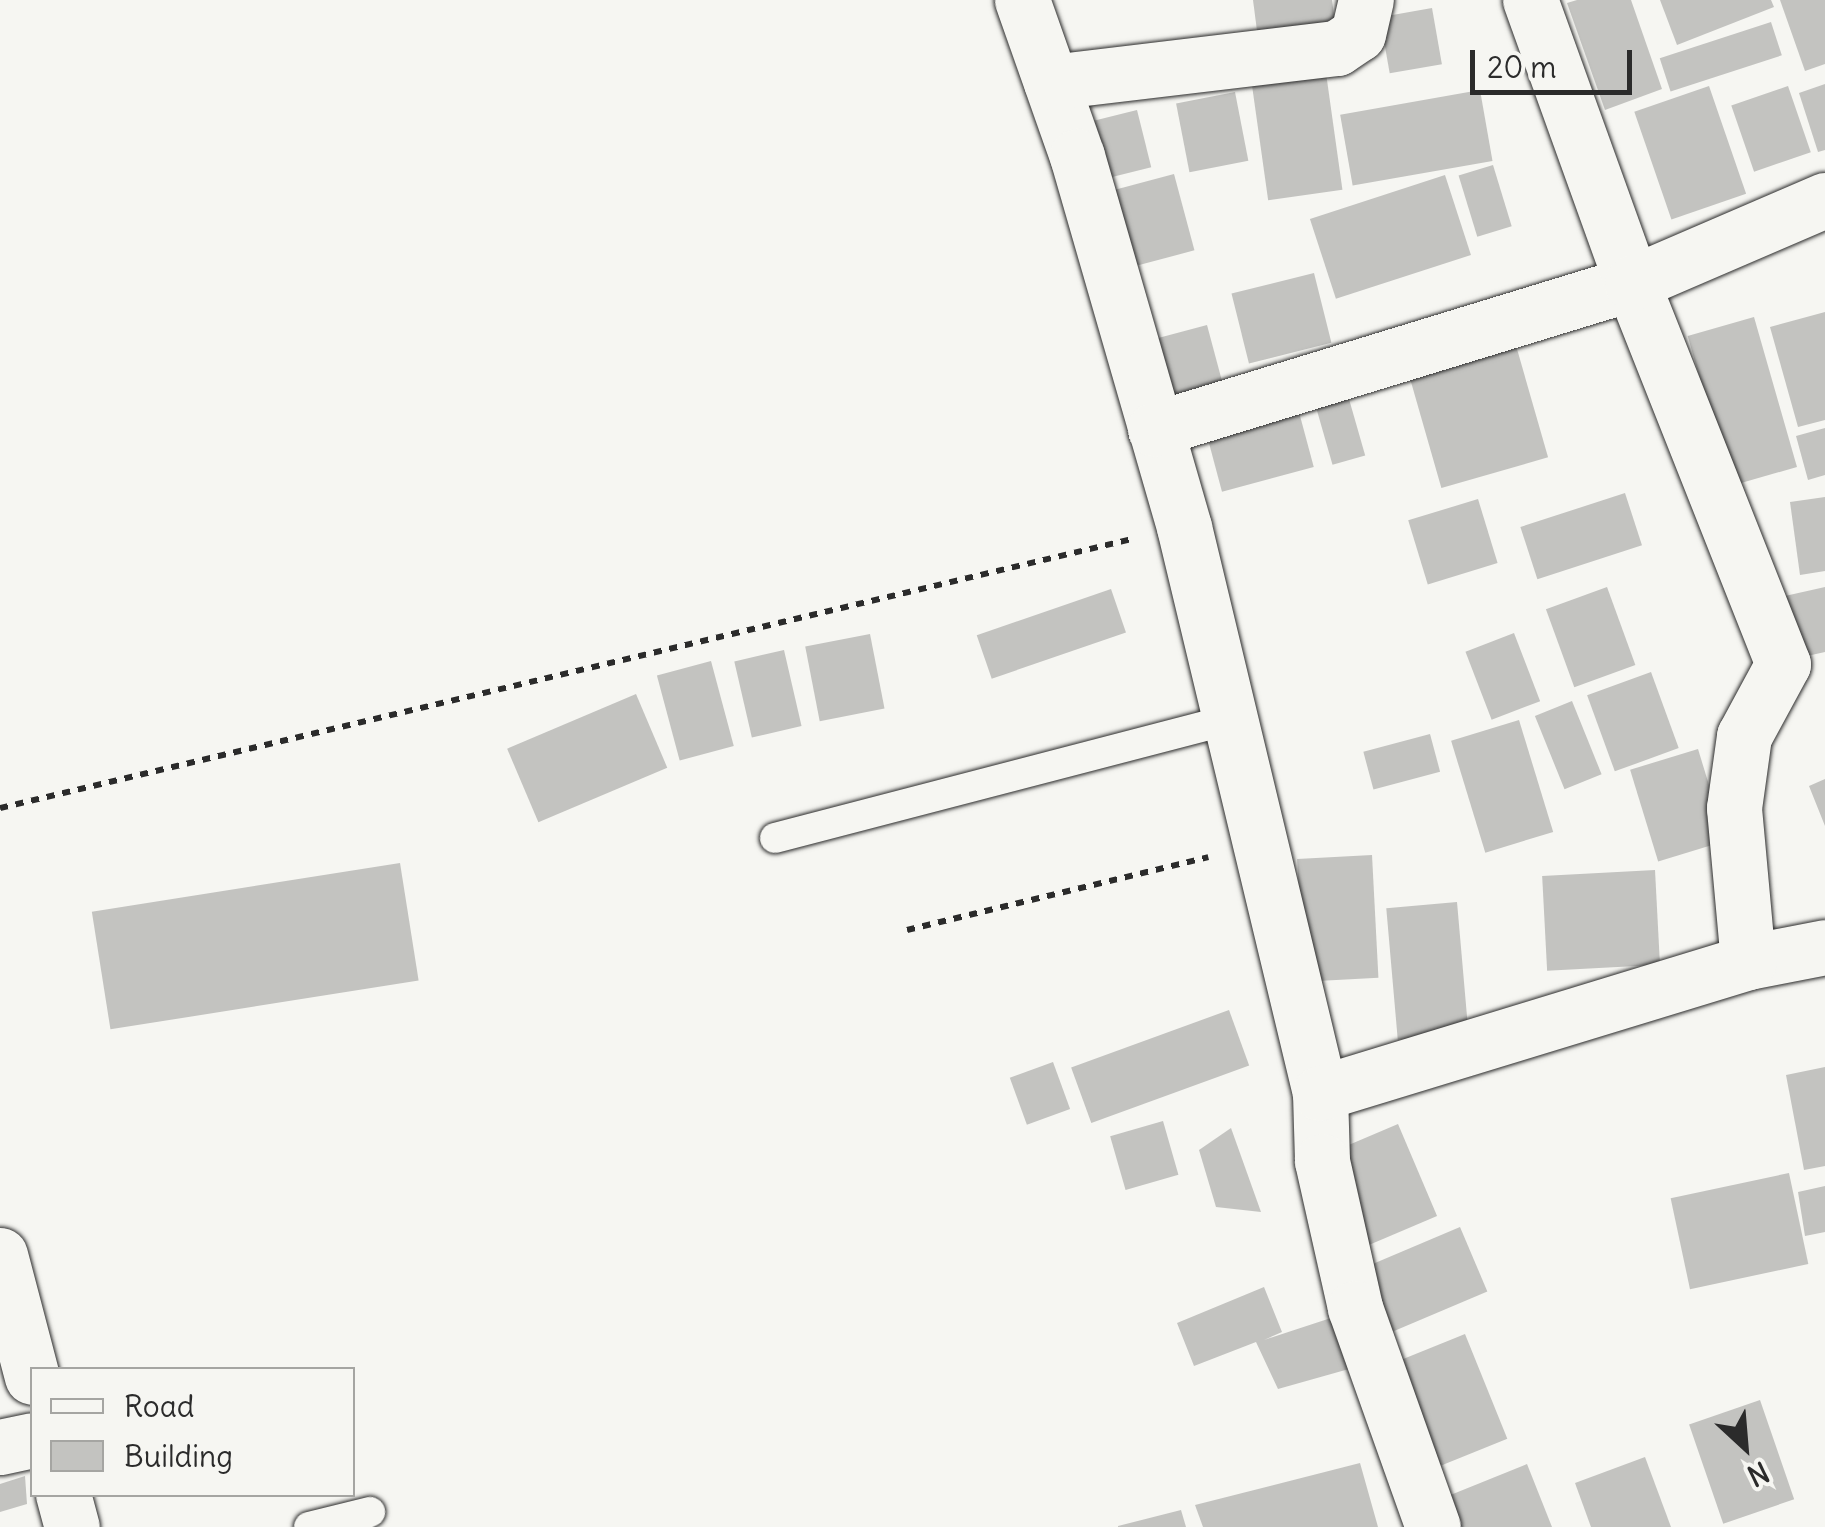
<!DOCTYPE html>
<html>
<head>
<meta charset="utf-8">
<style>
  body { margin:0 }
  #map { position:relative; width:1825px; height:1527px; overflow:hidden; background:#f6f6f2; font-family:Delius,sans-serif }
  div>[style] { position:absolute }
  .building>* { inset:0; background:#c3c3c0; transform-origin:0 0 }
  .path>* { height:6px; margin-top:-3px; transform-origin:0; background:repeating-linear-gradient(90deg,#2b2b2b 0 8px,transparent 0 16px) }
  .roads { filter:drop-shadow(0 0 2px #2b2b2b) drop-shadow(0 0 2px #2b2b2b) }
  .service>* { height:30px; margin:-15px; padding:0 15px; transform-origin:15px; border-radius:15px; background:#f6f6f2 }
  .minor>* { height:55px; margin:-27.5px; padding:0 27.5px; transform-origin:27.5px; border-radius:27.5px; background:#f6f6f2 }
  span { translate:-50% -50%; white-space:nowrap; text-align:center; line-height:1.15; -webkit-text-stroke:8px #f6f6f2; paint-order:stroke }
  .legend { position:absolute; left:30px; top:1367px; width:325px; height:130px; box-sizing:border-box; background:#f6f6f2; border:2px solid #a5a5a2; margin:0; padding:12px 18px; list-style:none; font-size:30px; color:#2b2b2b }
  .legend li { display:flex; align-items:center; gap:20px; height:50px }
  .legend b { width:50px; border:2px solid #a5a5a2 }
  .north { position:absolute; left:1695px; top:1397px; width:100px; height:100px; -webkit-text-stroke:8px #f6f6f2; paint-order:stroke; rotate:154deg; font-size:28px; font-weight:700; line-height:40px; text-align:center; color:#2b2b2b }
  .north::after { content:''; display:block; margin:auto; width:35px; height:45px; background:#2b2b2b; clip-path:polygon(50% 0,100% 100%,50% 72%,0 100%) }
  .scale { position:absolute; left:1470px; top:50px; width:162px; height:45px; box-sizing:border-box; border:5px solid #2b2b2b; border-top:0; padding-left:12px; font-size:30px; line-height:35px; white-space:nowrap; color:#2b2b2b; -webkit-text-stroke:8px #f6f6f2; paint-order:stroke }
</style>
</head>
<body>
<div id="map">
  <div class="building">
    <div style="clip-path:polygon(1253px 0,1332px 0,1338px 45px,1260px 54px)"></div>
    <div style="clip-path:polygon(1577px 0,1631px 0,1662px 89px,1605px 110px,1567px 3px)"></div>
    <div style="clip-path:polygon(1660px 0,1771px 0,1774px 7px,1677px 45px)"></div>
    <div style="clip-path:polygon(1780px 0,1825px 0,1825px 64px,1805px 71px)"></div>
    <div style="left:1432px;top:8px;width:57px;height:53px;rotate:80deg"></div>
    <div style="left:1771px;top:22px;width:35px;height:117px;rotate:72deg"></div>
    <div style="left:1326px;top:73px;width:118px;height:75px;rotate:82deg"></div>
    <div style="clip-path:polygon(1825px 84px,1825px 150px,1818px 152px,1799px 93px)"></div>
    <div style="left:1709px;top:86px;width:114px;height:79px;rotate:71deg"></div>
    <div style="left:1788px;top:86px;width:70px;height:60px;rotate:71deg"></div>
    <div style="left:1480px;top:90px;width:72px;height:142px;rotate:80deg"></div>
    <div style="left:1235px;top:92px;width:70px;height:60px;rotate:79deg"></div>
    <div style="left:1137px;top:110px;width:59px;height:59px;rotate:76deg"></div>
    <div style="left:1493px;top:165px;width:64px;height:36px;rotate:73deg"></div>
    <div style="left:1174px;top:174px;width:79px;height:64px;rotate:75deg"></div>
    <div style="left:1445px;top:175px;width:84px;height:142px;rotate:72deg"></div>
    <div style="left:1314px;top:273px;width:72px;height:85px;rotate:76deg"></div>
    <div style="clip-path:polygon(1825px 312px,1825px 420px,1798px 427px,1770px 327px)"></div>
    <div style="left:1754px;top:317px;width:156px;height:69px;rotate:74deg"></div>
    <div style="left:1207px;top:325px;width:74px;height:67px;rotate:75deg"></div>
    <div style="left:1515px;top:342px;width:120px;height:111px;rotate:74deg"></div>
    <div style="left:1347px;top:392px;width:66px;height:34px;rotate:74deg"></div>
    <div style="left:1299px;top:412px;width:57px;height:95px;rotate:75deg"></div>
    <div style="clip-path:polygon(1825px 428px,1825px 475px,1808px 480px,1796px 436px)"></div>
    <div style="left:1625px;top:493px;width:55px;height:110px;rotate:72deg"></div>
    <div style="clip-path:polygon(1825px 497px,1825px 571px,1800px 575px,1790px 502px)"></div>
    <div style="left:1478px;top:499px;width:67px;height:73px;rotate:73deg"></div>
    <div style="left:1607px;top:587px;width:83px;height:65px;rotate:70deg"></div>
    <div style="clip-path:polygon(1825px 587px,1825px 652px,1798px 658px,1785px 596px)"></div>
    <div style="left:1111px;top:589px;width:46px;height:142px;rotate:71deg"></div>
    <div style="left:1514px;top:633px;width:73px;height:52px;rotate:69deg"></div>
    <div style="left:870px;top:634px;width:76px;height:66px;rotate:79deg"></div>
    <div style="left:784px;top:650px;width:78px;height:51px;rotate:77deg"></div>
    <div style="left:711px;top:661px;width:88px;height:56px;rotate:75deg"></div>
    <div style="left:1651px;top:672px;width:81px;height:68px;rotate:70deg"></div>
    <div style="left:636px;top:694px;width:80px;height:140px;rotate:67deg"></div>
    <div style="left:1572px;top:701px;width:79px;height:40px;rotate:68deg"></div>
    <div style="left:1519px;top:720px;width:117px;height:71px;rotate:73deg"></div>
    <div style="left:1430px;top:734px;width:39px;height:69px;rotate:75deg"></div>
    <div style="left:1698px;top:749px;width:96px;height:71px;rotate:73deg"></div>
    <div style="clip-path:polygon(1825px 779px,1825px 826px,1809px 786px)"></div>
    <div style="left:1372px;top:855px;width:123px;height:75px;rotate:87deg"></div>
    <div style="left:400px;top:863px;width:119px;height:312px;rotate:81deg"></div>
    <div style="left:1655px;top:870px;width:95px;height:113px;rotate:87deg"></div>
    <div style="left:1457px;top:902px;width:132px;height:71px;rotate:85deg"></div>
    <div style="left:1229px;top:1010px;width:59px;height:168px;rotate:70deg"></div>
    <div style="left:1053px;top:1062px;width:50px;height:46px;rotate:70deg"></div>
    <div style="clip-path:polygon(1825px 1067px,1825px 1166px,1804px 1170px,1786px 1075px)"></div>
    <div style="left:1163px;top:1121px;width:56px;height:55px;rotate:74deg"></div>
    <div style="left:1398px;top:1124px;width:100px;height:76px;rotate:67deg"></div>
    <div style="clip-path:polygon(1231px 1128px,1261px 1212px,1216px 1207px,1199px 1150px)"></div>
    <div style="left:1789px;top:1173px;width:93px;height:121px;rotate:78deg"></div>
    <div style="clip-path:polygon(1825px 1186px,1825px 1232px,1805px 1236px,1798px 1192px)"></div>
    <div style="left:1460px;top:1227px;width:70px;height:109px;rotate:67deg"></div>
    <div style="clip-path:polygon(1264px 1287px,1282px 1332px,1264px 1340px,1340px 1315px,1356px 1367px,1278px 1389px,1256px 1342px,1194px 1366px,1177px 1323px)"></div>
    <div style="left:1465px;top:1334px;width:113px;height:82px;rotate:68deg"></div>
    <div style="left:1760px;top:1400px;width:105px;height:75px;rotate:71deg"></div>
    <div style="clip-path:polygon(1645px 1457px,1671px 1527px,1591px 1527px,1575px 1483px)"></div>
    <div style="clip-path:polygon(1360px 1463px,1378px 1527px,1203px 1527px,1195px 1505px)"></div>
    <div style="clip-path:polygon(1527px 1464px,1552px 1527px,1454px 1527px,1443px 1498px)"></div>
    <div style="clip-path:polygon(25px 1476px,27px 1504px,0 1512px,0 1484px)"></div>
    <div style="clip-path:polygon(1181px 1510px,1186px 1527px,1118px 1527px,1118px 1526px)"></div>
  </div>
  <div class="path">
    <div style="left:0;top:808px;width:1164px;rotate:-13.37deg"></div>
    <div style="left:907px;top:930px;width:310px;rotate:-13.6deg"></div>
  </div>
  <div class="roads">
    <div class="service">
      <div style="left:775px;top:838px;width:475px;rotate:-14.6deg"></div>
      <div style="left:309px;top:1527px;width:63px;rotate:-13.8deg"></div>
    </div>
    <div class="minor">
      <div style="left:1022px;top:0;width:165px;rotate:70.6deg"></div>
      <div style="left:1077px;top:156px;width:386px;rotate:73.9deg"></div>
      <div style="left:1184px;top:527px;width:582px;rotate:76.49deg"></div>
      <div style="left:1320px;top:1093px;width:68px;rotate:88.3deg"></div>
      <div style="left:1322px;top:1161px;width:151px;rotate:77.3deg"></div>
      <div style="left:1355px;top:1308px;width:232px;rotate:70.4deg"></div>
      <div style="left:1051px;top:82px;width:288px;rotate:-6.8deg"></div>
      <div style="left:1337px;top:48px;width:25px;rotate:-34deg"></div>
      <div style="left:1358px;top:34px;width:35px;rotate:-77deg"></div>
      <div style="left:1155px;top:429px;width:499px;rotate:-17deg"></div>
      <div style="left:1632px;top:283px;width:301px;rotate:-109.8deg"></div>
      <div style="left:1748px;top:962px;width:78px;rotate:-11deg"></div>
      <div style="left:1320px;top:1093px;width:448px;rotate:-17deg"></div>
      <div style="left:1748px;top:962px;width:155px;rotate:-95.2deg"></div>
      <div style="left:1734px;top:808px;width:73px;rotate:-82.1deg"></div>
      <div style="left:1744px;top:736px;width:82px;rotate:-61.6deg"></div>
      <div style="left:1783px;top:664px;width:410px;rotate:-111.6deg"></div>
      <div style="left:1632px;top:283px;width:210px;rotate:-23.3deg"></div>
      <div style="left:0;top:1255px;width:126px;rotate:75.3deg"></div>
      <div style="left:0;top:1447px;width:33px;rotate:-12deg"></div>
      <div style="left:63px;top:1494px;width:34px;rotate:75deg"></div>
    </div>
  </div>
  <ul class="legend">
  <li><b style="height:12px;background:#f6f6f2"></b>Road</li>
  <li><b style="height:28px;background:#c3c3c0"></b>Building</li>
  </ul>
  <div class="north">N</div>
  <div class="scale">20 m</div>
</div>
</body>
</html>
